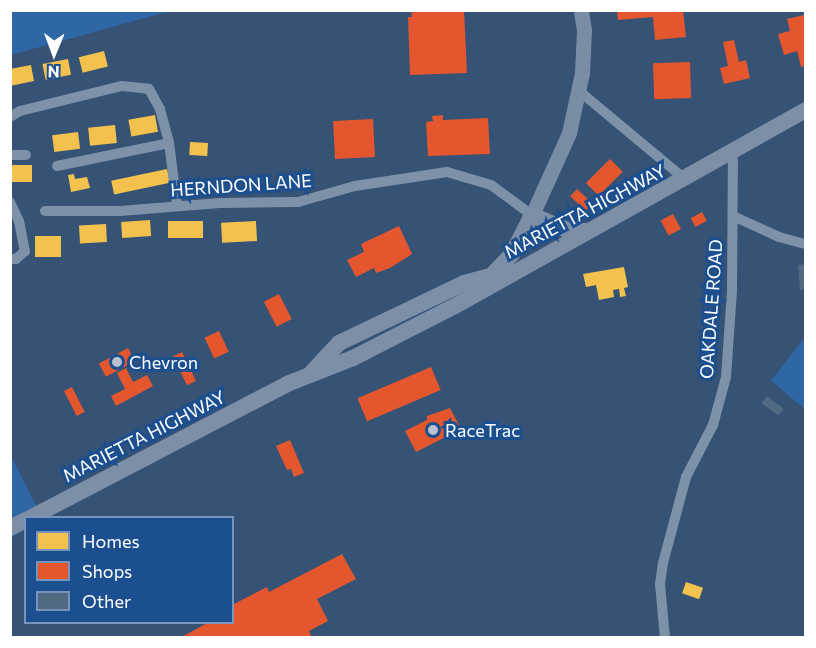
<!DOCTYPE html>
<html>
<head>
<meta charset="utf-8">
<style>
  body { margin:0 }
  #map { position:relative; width:816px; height:648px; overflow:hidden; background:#365274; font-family:Commissioner,sans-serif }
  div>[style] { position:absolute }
  .green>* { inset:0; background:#2f66a5 }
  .homes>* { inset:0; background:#f2c14e; transform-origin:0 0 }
  .shops>* { inset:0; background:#e4572e; transform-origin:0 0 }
  .building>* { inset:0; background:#526984; transform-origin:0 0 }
  .street>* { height:10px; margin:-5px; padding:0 5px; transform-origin:5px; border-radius:5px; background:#7d92a8 }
  .secondary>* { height:15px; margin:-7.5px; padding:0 7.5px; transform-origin:7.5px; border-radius:7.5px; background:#798da4 }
  .primary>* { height:16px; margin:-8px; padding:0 8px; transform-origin:8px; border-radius:8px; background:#7d8ea7 }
  .dots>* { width:16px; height:16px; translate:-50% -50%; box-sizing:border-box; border:3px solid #1b4f8f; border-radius:50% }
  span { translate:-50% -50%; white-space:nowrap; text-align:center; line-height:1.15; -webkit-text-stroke:6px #1b4f8f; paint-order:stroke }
  .street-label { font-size:18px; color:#fff }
  .poi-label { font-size:18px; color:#fff }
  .left { translate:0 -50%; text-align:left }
  .frame { position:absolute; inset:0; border:12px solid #fff; pointer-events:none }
  .legend { position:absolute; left:24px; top:516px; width:210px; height:108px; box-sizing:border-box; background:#1b4f8f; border:2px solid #7695bc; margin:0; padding:8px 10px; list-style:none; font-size:18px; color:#fff }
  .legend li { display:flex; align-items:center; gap:12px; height:30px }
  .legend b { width:30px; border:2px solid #7695bc }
  .north { position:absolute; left:24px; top:24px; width:60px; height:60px; -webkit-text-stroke:4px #1b4f8f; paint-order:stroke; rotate:181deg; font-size:16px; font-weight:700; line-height:24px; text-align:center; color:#fff }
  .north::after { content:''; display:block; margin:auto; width:21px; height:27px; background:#fff; clip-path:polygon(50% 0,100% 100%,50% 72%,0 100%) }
</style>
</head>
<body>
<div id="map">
  <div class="green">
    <div style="clip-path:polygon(11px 10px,170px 10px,170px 11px,11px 55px)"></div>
    <div style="clip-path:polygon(805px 337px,805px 409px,771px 381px)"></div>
    <div style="clip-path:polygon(10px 454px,42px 517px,11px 538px,10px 538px)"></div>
  </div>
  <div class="homes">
    <div style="left:104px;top:51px;width:16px;height:26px;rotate:76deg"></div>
    <div style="left:68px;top:59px;width:16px;height:26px;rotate:79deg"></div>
    <div style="clip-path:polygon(31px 65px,34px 81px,10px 86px,10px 69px)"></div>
    <div style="left:155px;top:115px;width:17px;height:27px;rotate:80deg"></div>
    <div style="left:115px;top:125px;width:18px;height:27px;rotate:84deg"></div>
    <div style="left:78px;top:132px;width:17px;height:26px;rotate:83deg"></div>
    <div style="left:190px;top:142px;width:18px;height:13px;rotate:3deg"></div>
    <div style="left:32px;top:165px;width:17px;height:22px;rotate:90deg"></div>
    <div style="left:167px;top:169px;width:14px;height:57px;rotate:78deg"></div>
    <div style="clip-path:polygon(74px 174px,75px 179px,87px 177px,90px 188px,71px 192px,68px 175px)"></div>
    <div style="left:150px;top:220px;width:16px;height:29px;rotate:86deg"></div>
    <div style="left:203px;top:221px;width:17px;height:35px;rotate:90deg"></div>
    <div style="left:256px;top:221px;width:20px;height:35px;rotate:87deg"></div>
    <div style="left:106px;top:224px;width:18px;height:27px;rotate:87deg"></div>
    <div style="left:61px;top:236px;width:21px;height:26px;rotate:90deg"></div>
    <div style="clip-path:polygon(624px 267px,628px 287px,624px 288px,626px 296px,620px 297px,619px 289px,613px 290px,614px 297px,599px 300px,596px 285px,586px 287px,583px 274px)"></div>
    <div style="left:686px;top:582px;width:18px;height:12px;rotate:19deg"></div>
  </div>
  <div class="shops">
    <div style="clip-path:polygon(411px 10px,464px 10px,467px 73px,410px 75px,408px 17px,412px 17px)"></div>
    <div style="clip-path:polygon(617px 10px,683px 10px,686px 37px,655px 40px,653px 17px,618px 20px)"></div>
    <div style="clip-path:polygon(804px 15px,806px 66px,801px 67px,797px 51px,784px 55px,778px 34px,790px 31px,787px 19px)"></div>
    <div style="clip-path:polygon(734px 40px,739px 62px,746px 60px,750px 78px,724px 84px,720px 68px,728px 66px,723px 42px)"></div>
    <div style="left:690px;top:62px;width:36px;height:37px;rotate:88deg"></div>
    <div style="clip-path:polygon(443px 115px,443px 120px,488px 118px,490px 154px,428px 156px,426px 122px,433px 121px,432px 116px)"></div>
    <div style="left:373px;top:119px;width:38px;height:40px;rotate:87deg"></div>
    <div style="left:610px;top:159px;width:18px;height:34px;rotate:45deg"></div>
    <div style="left:577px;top:189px;width:21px;height:10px;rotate:43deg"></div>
    <div style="left:702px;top:212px;width:10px;height:13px;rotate:61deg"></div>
    <div style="left:673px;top:214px;width:17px;height:14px;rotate:62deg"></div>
    <div style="clip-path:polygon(399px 226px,412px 254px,390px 268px,376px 273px,374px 268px,356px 277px,347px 260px,364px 252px,361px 244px)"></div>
    <div style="left:279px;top:294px;width:28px;height:17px;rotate:63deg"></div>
    <div style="left:219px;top:331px;width:23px;height:16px;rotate:65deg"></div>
    <div style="left:128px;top:348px;width:15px;height:33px;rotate:62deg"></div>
    <div style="left:182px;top:352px;width:32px;height:10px;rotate:64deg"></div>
    <div style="left:431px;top:367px;width:25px;height:80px;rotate:67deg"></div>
    <div style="clip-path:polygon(126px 368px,133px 382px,147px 375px,153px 386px,116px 406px,111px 396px,125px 389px,117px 373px)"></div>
    <div style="left:72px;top:387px;width:28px;height:9px;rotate:63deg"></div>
    <div style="clip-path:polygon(450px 408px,461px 429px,416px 452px,405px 431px,427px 420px,427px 416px)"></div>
    <div style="clip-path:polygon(290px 440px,304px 473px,294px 477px,291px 469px,287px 470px,276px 446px)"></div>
    <div style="clip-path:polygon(342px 554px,356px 579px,317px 599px,328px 621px,309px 631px,311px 636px,308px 638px,180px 638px,209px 622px,232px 622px,232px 605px,267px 587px,269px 592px)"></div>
  </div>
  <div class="building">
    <div style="clip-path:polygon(806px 264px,806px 290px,800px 290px,798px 265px)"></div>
    <div style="left:767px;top:396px;width:21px;height:9px;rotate:37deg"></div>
  </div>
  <div class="street">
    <div style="left:578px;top:90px;width:139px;rotate:39.8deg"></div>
    <div style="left:10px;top:117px;width:12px;rotate:-31deg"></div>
    <div style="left:20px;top:111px;width:105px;rotate:-13.8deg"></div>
    <div style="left:122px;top:86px;width:27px;rotate:6deg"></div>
    <div style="left:149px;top:89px;width:23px;rotate:61deg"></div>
    <div style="left:160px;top:109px;width:35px;rotate:75deg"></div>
    <div style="left:169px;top:143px;width:63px;rotate:82.6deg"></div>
    <div style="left:10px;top:155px;width:16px"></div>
    <div style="left:57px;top:166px;width:114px;rotate:-11.6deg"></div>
    <div style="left:10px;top:202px;width:21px;rotate:65deg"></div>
    <div style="left:19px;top:221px;width:31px;rotate:79deg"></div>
    <div style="left:25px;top:251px;width:12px;rotate:138deg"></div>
    <div style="left:16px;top:259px;width:6px;rotate:180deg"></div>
    <div style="left:45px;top:211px;width:75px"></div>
    <div style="left:120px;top:211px;width:100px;rotate:-4.6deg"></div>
    <div style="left:220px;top:203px;width:78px;rotate:-0.7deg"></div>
    <div style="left:298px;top:202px;width:59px;rotate:-15.7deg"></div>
    <div style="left:355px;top:186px;width:93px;rotate:-8.7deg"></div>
    <div style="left:447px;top:172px;width:46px;rotate:16.5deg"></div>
    <div style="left:491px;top:185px;width:51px;rotate:36.2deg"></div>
    <div style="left:733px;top:216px;width:51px;rotate:24.5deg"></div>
    <div style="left:779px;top:237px;width:28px;rotate:15deg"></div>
    <div style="left:665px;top:638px;width:54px;rotate:-95.3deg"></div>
    <div style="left:660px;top:584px;width:21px;rotate:-82deg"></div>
    <div style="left:663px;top:563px;width:89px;rotate:-75deg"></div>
    <div style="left:686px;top:477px;width:59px;rotate:-62.6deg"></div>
    <div style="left:713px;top:425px;width:50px;rotate:-74.8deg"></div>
    <div style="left:726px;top:377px;width:85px;rotate:-86deg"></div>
    <div style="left:732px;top:292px;width:141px;rotate:-89.6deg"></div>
  </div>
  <div class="secondary">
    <div style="left:532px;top:215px;width:90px;rotate:-65.7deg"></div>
    <div style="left:569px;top:133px;width:61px;rotate:-77.8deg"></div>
    <div style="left:582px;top:73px;width:43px;rotate:-87.3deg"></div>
    <div style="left:584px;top:30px;width:20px;rotate:-99deg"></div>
  </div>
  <div class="primary">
    <div style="left:488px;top:279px;width:35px;rotate:-46deg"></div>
    <div style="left:512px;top:254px;width:44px;rotate:-62.9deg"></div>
    <div style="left:532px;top:215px;width:38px;rotate:23deg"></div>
    <div style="left:567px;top:230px;width:20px;rotate:3deg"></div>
    <div style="left:312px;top:372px;width:40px;rotate:-47deg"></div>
    <div style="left:339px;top:343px;width:139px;rotate:-25.6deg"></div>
    <div style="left:464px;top:283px;width:28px;rotate:-15deg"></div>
    <div style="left:30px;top:518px;width:290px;rotate:-27.5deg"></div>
    <div style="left:287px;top:384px;width:71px;rotate:-21.5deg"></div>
    <div style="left:353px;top:358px;width:114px;rotate:-27deg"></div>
    <div style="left:455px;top:306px;width:402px;rotate:-29.2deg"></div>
    <div style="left:10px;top:528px;width:18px;rotate:-27deg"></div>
  </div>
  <div class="dots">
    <div style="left:117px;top:362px;background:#b9c2ce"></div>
    <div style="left:433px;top:430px;background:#b9c2ce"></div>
  </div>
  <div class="street-label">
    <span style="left:241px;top:185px;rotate:-4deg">HERNDON LANE</span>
    <span style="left:585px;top:211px;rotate:-28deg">MARIETTA HIGHWAY</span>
    <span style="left:711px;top:309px;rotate:-86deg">OAKDALE ROAD</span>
    <span style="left:144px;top:436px;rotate:-27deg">MARIETTA HIGHWAY</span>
  </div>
  <div class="poi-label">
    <span class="left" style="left:129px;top:362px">Chevron</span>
    <span class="left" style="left:445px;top:430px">RaceTrac</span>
  </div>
  <div class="frame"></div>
  <ul class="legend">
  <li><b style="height:16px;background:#f2c14e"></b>Homes</li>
  <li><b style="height:16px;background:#e4572e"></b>Shops</li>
  <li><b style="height:16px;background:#526984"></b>Other</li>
  </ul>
  <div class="north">N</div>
</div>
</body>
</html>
